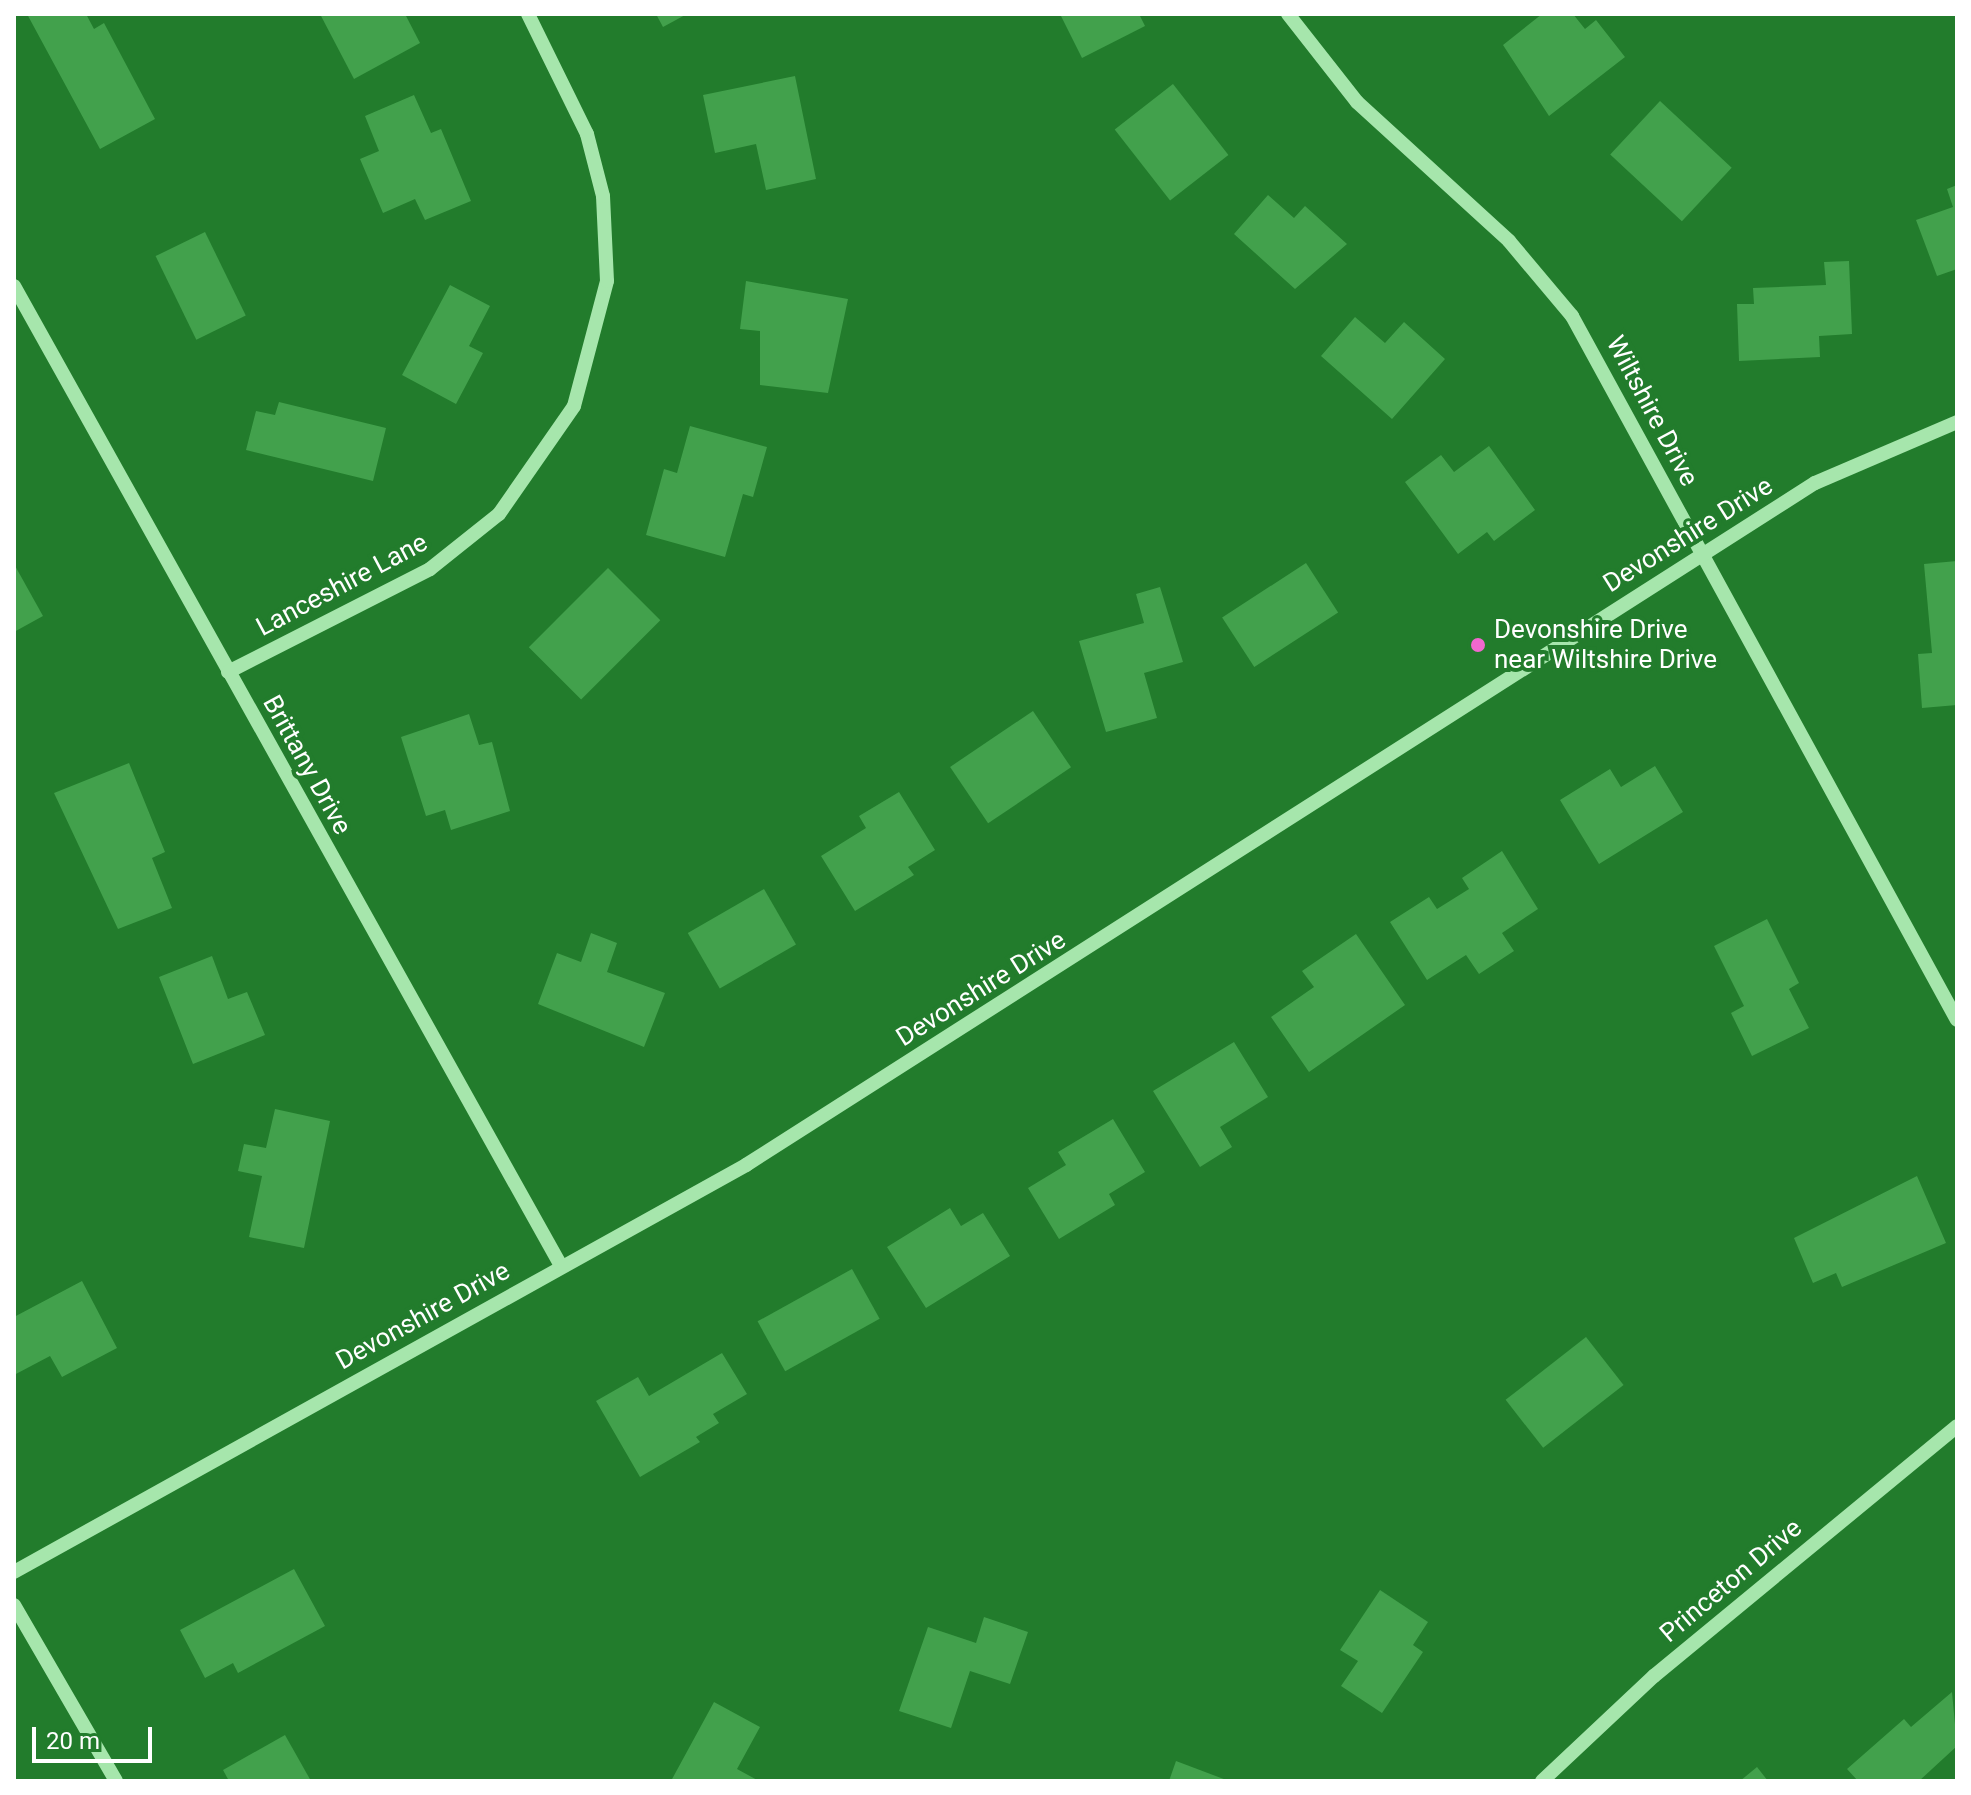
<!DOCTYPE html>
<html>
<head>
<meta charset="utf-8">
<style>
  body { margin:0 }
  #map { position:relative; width:1971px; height:1795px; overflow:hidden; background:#227c2c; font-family:Roboto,sans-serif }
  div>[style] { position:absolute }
  .building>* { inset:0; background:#42a14c; transform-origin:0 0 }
  .minor>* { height:14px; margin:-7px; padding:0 7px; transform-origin:7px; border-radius:7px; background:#a6e6ac }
  .dots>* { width:22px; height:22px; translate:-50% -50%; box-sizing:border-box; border:4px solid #227c2c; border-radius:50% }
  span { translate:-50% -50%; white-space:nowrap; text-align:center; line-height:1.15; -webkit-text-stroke:8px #227c2c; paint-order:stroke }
  .street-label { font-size:26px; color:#fff }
  .poi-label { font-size:26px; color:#fff }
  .left { translate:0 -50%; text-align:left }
  .frame { position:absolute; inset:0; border:16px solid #fff; pointer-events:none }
  .scale { position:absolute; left:32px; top:1727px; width:120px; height:36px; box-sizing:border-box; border:4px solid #fff; border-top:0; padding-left:10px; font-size:24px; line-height:28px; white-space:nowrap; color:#fff; -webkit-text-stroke:6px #227c2c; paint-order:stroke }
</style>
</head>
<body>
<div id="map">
  <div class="building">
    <div style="clip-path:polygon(27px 14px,86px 14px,94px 29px,104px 23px,155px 119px,100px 149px)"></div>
    <div style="clip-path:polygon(320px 14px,405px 14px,420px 43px,354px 79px)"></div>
    <div style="clip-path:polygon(656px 14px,687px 14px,663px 27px)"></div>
    <div style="clip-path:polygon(1060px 14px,1139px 14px,1145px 26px,1082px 58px)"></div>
    <div style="clip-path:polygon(1542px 14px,1573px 14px,1585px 29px,1596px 20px,1625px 57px,1549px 116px,1503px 45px)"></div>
    <div style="clip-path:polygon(795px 76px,816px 179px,766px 190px,756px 144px,715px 153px,703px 95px)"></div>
    <div style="left:1173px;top:84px;width:90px;height:74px;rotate:52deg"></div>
    <div style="clip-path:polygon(414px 95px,431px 133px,441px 129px,471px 201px,425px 220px,415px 199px,383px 213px,360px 159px,379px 151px,365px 116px)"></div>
    <div style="left:1660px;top:101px;width:98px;height:73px;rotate:43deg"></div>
    <div style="clip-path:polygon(1957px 185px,1957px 269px,1937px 276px,1916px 220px,1953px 207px,1947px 189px)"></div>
    <div style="clip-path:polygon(1268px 195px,1294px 218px,1305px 206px,1347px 244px,1295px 289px,1234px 234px)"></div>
    <div style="left:205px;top:232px;width:93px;height:55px;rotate:64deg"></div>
    <div style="clip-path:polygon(1849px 261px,1852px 334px,1819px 336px,1820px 357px,1739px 361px,1737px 304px,1754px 304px,1753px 288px,1826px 285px,1824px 262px)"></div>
    <div style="clip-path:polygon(746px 281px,848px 299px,828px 393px,760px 385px,760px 331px,740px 329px)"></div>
    <div style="clip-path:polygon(450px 285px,490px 306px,469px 346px,483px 353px,456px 404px,402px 375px)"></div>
    <div style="clip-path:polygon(1355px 317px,1385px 343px,1404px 322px,1445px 359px,1392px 419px,1321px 356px)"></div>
    <div style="clip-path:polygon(279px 402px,386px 428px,373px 481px,246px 450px,256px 411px,275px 415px)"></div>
    <div style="clip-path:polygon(690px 426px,767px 447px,753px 497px,743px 494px,725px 557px,646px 535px,664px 469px,677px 473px)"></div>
    <div style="clip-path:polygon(1489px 446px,1535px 510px,1494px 541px,1487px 532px,1458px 554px,1405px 482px,1441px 455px,1454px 472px)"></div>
    <div style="clip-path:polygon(1957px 561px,1957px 705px,1922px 708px,1918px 654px,1932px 653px,1924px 564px)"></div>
    <div style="left:1306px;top:563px;width:59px;height:100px;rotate:57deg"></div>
    <div style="clip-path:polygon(14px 564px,43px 616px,14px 632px)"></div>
    <div style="left:608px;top:568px;width:74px;height:112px;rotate:45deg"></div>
    <div style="clip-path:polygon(1160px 587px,1183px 662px,1144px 673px,1157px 718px,1106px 732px,1079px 641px,1144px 623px,1136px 594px)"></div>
    <div style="left:1033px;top:711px;width:68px;height:100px;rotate:56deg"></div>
    <div style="clip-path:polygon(469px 714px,479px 745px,492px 742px,510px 811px,451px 830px,445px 810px,426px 816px,401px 737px)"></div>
    <div style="clip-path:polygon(129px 763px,165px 852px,152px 858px,172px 908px,118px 929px,54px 793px)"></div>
    <div style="clip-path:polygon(1655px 766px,1683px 812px,1599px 864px,1560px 800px,1610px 769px,1621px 787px)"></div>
    <div style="clip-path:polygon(899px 792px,935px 850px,908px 867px,914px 875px,855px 911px,821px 856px,866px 828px,859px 816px)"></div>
    <div style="clip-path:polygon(1502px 851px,1538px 909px,1502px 933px,1514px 951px,1479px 974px,1466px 955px,1427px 980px,1390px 922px,1429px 897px,1437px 909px,1469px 889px,1462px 878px)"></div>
    <div style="left:764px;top:889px;width:64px;height:88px;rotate:60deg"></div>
    <div style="clip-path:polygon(1767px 919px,1799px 983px,1789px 989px,1809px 1028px,1752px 1056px,1731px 1013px,1744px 1006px,1714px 946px)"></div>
    <div style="clip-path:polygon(591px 933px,617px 943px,607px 972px,665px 993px,644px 1047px,538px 1004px,557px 953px,581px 962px)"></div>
    <div style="clip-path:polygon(1356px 934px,1405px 1005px,1309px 1072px,1271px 1017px,1314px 987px,1302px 971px)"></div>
    <div style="clip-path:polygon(212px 956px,228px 999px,247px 992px,265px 1035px,193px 1064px,159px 977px)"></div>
    <div style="clip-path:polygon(1234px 1042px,1268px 1097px,1220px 1127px,1232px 1147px,1200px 1167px,1153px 1091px)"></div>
    <div style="clip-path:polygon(275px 1109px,330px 1121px,304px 1248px,249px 1237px,262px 1176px,238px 1171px,244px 1144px,266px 1148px)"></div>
    <div style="clip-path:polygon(1113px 1119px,1145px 1172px,1109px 1194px,1115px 1205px,1059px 1239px,1028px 1188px,1066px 1165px,1058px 1152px)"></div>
    <div style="clip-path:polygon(1917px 1176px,1946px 1243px,1842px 1287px,1836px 1273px,1813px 1283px,1794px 1238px)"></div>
    <div style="clip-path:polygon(950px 1208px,961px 1226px,983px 1213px,1010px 1256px,926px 1308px,887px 1247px)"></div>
    <div style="left:852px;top:1269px;width:57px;height:108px;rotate:61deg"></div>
    <div style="clip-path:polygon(82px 1281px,117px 1348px,62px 1377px,50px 1356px,14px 1375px,14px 1317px)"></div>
    <div style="left:1586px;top:1337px;width:61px;height:102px;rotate:52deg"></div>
    <div style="clip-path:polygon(722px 1353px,747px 1394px,713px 1414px,719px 1423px,696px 1437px,700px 1442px,640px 1477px,596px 1401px,638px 1377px,649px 1396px)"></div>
    <div style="clip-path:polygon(294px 1569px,325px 1626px,238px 1673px,233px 1663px,205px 1678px,180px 1630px)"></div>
    <div style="clip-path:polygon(1380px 1590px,1428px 1622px,1413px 1645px,1423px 1652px,1382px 1713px,1341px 1686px,1358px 1661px,1340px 1650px)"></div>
    <div style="clip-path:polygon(984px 1617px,1028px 1632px,1010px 1684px,970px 1671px,951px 1728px,899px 1711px,928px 1627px,976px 1643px)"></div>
    <div style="clip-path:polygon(1952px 1692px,1957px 1746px,1919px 1781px,1858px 1781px,1847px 1769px,1904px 1719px,1911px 1727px)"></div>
    <div style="clip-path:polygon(714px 1702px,760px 1727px,737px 1769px,759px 1781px,671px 1781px)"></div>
    <div style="clip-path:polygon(285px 1735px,311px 1781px,229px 1781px,223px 1770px)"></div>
    <div style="clip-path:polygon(1176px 1761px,1229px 1781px,1169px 1781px)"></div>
    <div style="clip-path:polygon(1757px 1767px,1768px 1781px,1740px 1781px)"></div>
  </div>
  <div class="minor">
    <div style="left:1288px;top:14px;width:112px;rotate:51.9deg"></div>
    <div style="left:1357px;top:102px;width:206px;rotate:42.4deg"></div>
    <div style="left:1509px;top:241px;width:98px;rotate:50deg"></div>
    <div style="left:1572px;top:316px;width:802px;rotate:61.33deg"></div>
    <div style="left:14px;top:286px;width:1122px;rotate:60.83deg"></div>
    <div style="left:228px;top:672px;width:227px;rotate:-27deg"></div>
    <div style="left:430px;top:569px;width:88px;rotate:-38.6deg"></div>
    <div style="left:499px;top:514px;width:131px;rotate:-55.2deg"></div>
    <div style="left:574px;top:406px;width:129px;rotate:-75.2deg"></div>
    <div style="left:607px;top:281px;width:85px;rotate:-92.7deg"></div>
    <div style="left:603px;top:196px;width:64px;rotate:-104.5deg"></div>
    <div style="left:587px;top:134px;width:134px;rotate:-116.2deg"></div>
    <div style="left:14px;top:1572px;width:838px;rotate:-29.07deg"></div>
    <div style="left:746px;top:1165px;width:1268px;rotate:-32.54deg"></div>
    <div style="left:1815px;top:483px;width:155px;rotate:-23.2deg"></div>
    <div style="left:14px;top:1605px;width:203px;rotate:59.9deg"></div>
    <div style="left:1542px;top:1781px;width:154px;rotate:-43.2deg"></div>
    <div style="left:1654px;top:1676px;width:393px;rotate:-39.5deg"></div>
  </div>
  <div class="dots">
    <div style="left:1478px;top:645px;background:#f168ce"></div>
  </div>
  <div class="street-label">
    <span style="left:1652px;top:411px;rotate:62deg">Wiltshire Drive</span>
    <span style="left:1688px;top:535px;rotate:-32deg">Devonshire Drive</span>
    <span style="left:342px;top:585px;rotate:-28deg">Lanceshire Lane</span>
    <span style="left:307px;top:765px;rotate:61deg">Brittany Drive</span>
    <span style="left:981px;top:989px;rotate:-32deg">Devonshire Drive</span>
    <span style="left:423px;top:1316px;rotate:-29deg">Devonshire Drive</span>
    <span style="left:1731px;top:1581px;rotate:-40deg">Princeton Drive</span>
  </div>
  <div class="poi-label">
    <span class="left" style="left:1494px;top:645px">Devonshire Drive<br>near Wiltshire Drive</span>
  </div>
  <div class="frame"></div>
  <div class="scale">20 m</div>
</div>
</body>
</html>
